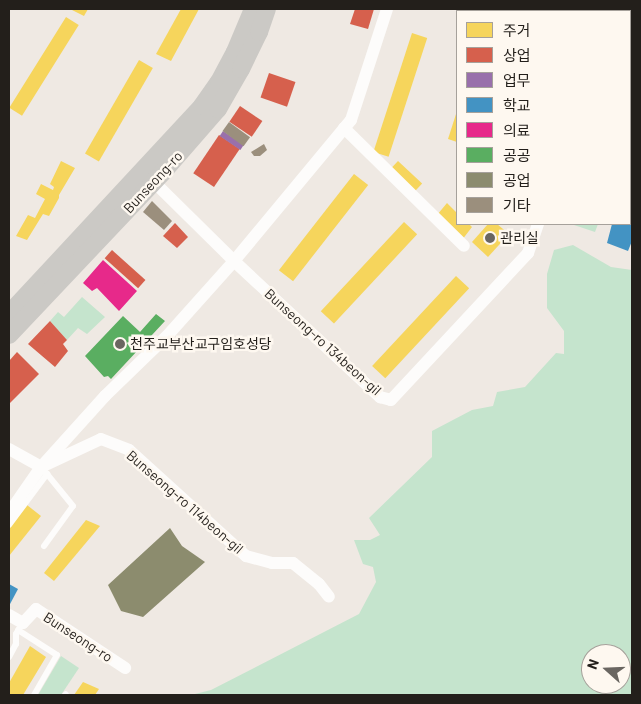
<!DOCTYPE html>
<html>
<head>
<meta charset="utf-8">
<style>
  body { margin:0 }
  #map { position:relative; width:641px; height:704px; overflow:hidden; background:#efe9e3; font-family:Barlow,"Noto Sans KR",sans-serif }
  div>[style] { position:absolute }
  .green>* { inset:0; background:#c5e4cd }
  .homes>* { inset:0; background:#f6d55c; transform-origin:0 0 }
  .shops>* { inset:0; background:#d6604d; transform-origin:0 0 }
  .offices>* { inset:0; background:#9970ab; transform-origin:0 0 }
  .schools>* { inset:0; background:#4393c3; transform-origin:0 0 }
  .health>* { inset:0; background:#e7298a }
  .public>* { inset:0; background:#5aae61 }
  .industry>* { inset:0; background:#8c8c6e }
  .building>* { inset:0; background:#9b8f7d; transform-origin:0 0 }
  .path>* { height:2px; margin-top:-1px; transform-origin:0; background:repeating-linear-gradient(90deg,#cac8c7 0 4px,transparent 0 8px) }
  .service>* { height:6px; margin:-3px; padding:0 3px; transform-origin:3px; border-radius:3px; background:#fdfcfb }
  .minor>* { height:12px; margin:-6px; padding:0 6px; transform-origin:6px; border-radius:6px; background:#fdfcfb }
  .secondary>* { height:18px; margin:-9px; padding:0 9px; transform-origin:9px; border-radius:9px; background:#cbc9c5 }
  .dots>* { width:14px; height:14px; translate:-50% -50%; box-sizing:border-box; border:2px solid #fef8f0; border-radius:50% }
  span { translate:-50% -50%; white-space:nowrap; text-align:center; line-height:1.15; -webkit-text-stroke:5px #fef8f0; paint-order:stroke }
  .street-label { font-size:14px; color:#231f1b }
  .poi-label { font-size:14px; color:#231f1b }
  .left { translate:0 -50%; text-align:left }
  .frame { position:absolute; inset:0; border:10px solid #231f1b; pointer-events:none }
  .legend { position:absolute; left:456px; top:10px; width:175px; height:215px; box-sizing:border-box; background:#fef8f0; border:1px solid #a6a19b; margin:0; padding:6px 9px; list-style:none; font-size:15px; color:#231f1b }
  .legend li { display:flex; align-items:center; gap:10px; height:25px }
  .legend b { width:25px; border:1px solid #a6a19b }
  .north { position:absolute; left:581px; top:644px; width:50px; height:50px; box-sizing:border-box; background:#fef8f0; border:1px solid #a6a19b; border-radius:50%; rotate:290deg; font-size:14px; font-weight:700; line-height:20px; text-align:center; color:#231f1b }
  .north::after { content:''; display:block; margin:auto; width:18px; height:22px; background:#6a6661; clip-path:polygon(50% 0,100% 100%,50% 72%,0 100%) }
</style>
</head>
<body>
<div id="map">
  <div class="green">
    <div style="clip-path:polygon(571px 224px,598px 224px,595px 232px)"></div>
    <div style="clip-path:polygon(evenodd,573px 245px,611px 267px,632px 270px,632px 695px,191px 695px,211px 690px,359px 614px,376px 582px,373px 567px,363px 564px,354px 540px,370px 540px,380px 535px,369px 518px,432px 457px,432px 431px,472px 410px,493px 406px,497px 392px,525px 387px,556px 353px,564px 354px,564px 331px,547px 308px,547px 274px,554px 250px,573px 245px,591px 654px,621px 654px,621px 684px,591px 684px,591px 654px)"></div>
    <div style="clip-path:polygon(82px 297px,105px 317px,87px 334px,78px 328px,67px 340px,50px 321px,58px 312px,64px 317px)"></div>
    <div style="clip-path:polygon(61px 656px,79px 668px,61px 695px,38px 695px)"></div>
  </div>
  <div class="homes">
    <div style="clip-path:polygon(70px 9px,88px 9px,84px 16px)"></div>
    <div style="clip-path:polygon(181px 9px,199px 9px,171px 61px,156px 54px)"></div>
    <div style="left:66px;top:17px;width:15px;height:107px;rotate:32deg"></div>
    <div style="left:412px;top:33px;width:16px;height:125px;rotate:18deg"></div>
    <div style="left:139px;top:60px;width:16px;height:108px;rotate:30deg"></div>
    <div style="clip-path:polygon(457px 111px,457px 142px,448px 139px)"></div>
    <div style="clip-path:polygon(61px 161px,75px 168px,59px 195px,59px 198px,49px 216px,43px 214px,27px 240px,16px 236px,28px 215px,35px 218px,45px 199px,36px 194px,41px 184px,53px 190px,54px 187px,50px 184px)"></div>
    <div style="left:398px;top:161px;width:33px;height:13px;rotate:43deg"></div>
    <div style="left:354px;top:174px;width:18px;height:122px;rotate:38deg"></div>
    <div style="clip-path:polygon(447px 203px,457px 213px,457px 224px,469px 224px,472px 227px,462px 240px,437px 215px)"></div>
    <div style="left:404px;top:222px;width:18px;height:122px;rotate:43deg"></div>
    <div style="clip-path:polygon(488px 224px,497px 224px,509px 234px,488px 257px,472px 242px)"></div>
    <div style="left:456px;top:276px;width:18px;height:123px;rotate:43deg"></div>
    <div style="clip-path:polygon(27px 505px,41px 516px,9px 556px,9px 528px)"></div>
    <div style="clip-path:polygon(86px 520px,100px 526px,54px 581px,44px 573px)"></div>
    <div style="clip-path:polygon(30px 646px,46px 657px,23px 695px,9px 695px,9px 683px)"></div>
    <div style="clip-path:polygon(83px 682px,99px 689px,95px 695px,74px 695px)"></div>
  </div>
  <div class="shops">
    <div style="clip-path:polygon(355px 9px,374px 9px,368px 29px,350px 24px)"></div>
    <div style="left:269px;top:73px;width:28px;height:26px;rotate:19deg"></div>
    <div style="left:240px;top:106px;width:27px;height:19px;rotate:34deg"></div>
    <div style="left:219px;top:135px;width:25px;height:46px;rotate:34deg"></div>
    <div style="clip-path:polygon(175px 223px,188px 237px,177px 248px,163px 236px)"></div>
    <div style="left:112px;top:250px;width:45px;height:11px;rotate:42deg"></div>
    <div style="clip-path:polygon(50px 321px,67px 340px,63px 344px,68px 351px,55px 367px,28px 344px)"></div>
    <div style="clip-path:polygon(17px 352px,39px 374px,9px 404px,9px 361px)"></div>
  </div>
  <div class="offices">
    <div style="left:223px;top:131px;width:25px;height:6px;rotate:34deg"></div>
  </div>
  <div class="schools">
    <div style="left:630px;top:105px;width:2px;height:36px;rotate:27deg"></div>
    <div style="clip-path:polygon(632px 168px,632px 189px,630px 188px,630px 173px)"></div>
    <div style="clip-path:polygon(632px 189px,632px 241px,628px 251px,607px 243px,612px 224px,630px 224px,630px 195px)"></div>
    <div style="clip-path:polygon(9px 584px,18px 589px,9px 606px)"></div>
  </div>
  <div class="health">
    <div style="clip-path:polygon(103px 260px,137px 291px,119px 311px,97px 288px,92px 291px,83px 283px)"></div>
  </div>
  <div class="public">
    <div style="clip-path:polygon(156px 314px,165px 321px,111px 379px,108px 376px,104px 377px,85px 356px,123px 316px,140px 332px)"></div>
  </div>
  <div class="industry">
    <div style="clip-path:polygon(170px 528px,182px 546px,205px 562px,143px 617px,121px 611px,108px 585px)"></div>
  </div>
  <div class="building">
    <div style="left:229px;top:122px;width:26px;height:11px;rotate:36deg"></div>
    <div style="clip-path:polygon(264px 144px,267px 150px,260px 156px,254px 156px,251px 152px)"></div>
    <div style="clip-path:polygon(152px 201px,172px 221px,164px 230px,143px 212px)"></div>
  </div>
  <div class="path">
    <div style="left:630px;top:81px;width:2px;rotate:27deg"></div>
  </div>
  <div class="service">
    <div style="left:9px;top:525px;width:64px;rotate:-53.3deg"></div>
    <div style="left:47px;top:474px;width:3px;rotate:-135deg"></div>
    <div style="left:44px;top:546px;width:49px;rotate:-54.1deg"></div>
    <div style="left:73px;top:506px;width:41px;rotate:-129.1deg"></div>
    <div style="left:18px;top:630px;width:46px;rotate:32.7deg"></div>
    <div style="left:57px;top:655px;width:46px;rotate:119.9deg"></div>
    <div style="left:9px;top:657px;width:15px;rotate:-62deg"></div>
    <div style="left:16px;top:644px;width:10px;rotate:-90deg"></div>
    <div style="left:16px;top:634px;width:6px;rotate:-59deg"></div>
    <div style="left:65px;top:695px;width:1px;rotate:-45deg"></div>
  </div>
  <div class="minor">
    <div style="left:608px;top:11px;width:2px;rotate:-90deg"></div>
    <div style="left:344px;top:128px;width:168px;rotate:44.5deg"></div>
    <div style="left:154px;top:182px;width:112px;rotate:44.6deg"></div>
    <div style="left:234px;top:261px;width:200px;rotate:43deg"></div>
    <div style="left:380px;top:397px;width:11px;rotate:15deg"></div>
    <div style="left:391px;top:400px;width:201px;rotate:-47deg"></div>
    <div style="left:528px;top:253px;width:31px;rotate:-71deg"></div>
    <div style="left:9px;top:449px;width:37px;rotate:29deg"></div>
    <div style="left:41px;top:467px;width:66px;rotate:-25deg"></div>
    <div style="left:101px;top:439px;width:30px;rotate:21deg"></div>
    <div style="left:129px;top:450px;width:158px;rotate:42.2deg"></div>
    <div style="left:246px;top:556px;width:27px;rotate:15deg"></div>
    <div style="left:272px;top:563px;width:21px"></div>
    <div style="left:293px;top:563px;width:33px;rotate:39deg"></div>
    <div style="left:319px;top:584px;width:16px;rotate:52deg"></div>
    <div style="left:9px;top:513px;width:56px;rotate:-55.2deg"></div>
    <div style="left:41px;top:467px;width:96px;rotate:-48deg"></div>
    <div style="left:105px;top:396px;width:86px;rotate:-44.1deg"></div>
    <div style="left:167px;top:336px;width:101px;rotate:-48.2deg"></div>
    <div style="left:234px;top:261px;width:183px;rotate:-50.3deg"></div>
    <div style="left:351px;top:120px;width:117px;rotate:-72deg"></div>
    <div style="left:9px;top:615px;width:16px;rotate:30deg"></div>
    <div style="left:23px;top:623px;width:19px;rotate:-47deg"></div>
    <div style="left:36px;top:609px;width:107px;rotate:33.5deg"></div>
  </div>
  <div class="secondary">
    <div style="left:9px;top:314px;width:284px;rotate:-47.1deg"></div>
    <div style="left:202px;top:106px;width:29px;rotate:-55deg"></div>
    <div style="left:219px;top:82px;width:34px;rotate:-62deg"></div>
    <div style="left:235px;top:52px;width:47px;rotate:-67.3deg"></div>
    <div style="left:9px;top:335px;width:224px;rotate:-46.6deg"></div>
    <div style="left:163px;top:172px;width:84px;rotate:-48.9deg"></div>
    <div style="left:218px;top:109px;width:46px;rotate:-60.1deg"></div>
    <div style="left:241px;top:69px;width:41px;rotate:-64.1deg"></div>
    <div style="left:259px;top:32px;width:24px;rotate:-71deg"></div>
  </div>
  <div class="dots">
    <div style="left:490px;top:238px;background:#6a6661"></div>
    <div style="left:120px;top:344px;background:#6a6661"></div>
  </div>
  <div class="street-label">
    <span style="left:153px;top:182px;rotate:-47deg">Bunseong-ro</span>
    <span style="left:323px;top:342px;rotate:42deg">Bunseong-ro 134beon-gil</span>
    <span style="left:185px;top:502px;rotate:41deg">Bunseong-ro 114beon-gil</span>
    <span style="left:78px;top:637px;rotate:33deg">Bunseong-ro</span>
  </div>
  <div class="poi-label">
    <span class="left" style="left:500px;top:238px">관리실</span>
    <span class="left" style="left:130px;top:344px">천주교부산교구임호성당</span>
  </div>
  <div class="frame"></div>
  <ul class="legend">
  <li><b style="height:14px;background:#f6d55c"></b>주거</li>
  <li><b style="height:14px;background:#d6604d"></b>상업</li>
  <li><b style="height:14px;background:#9970ab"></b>업무</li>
  <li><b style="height:14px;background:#4393c3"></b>학교</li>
  <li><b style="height:14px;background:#e7298a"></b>의료</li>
  <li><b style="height:14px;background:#5aae61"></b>공공</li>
  <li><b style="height:14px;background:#8c8c6e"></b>공업</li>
  <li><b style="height:14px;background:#9b8f7d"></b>기타</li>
  </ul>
  <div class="north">N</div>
</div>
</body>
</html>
